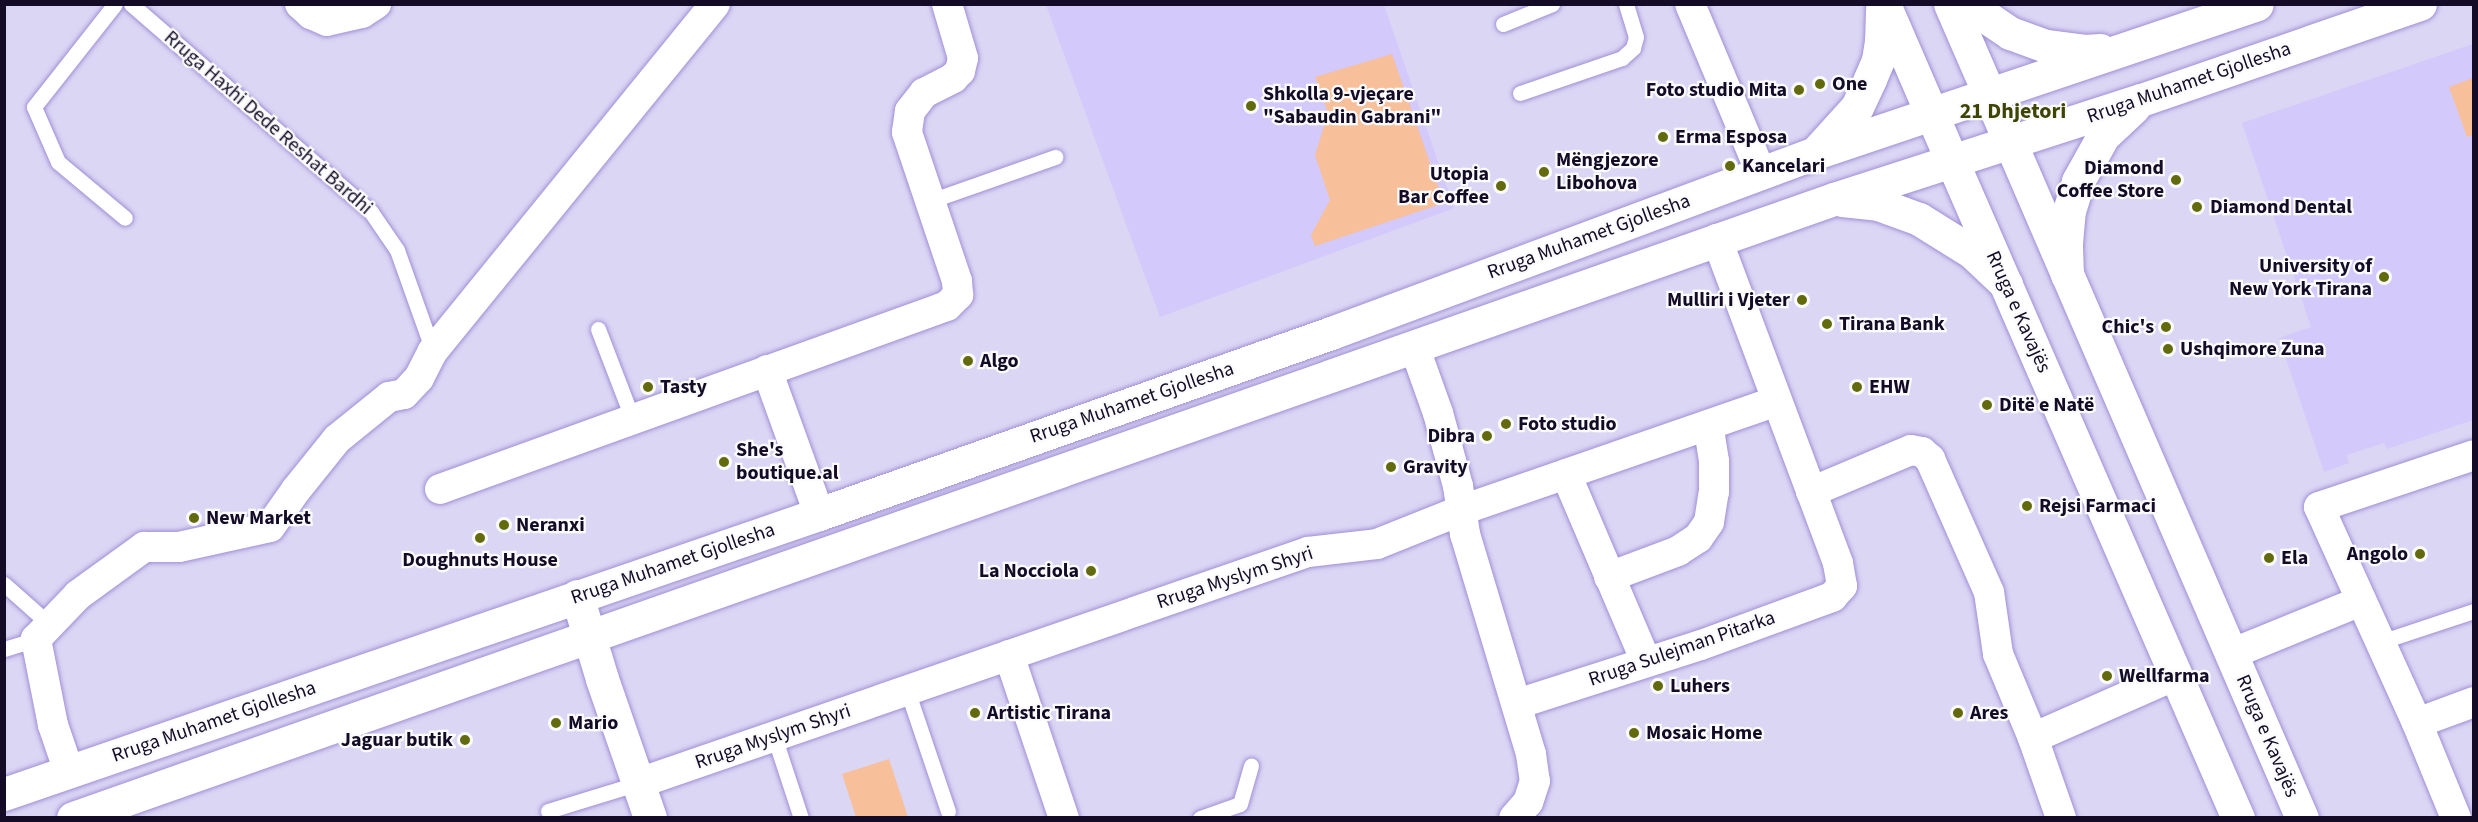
<!DOCTYPE html>
<html>
<head>
<meta charset="utf-8">
<style>
  body { margin:0 }
  #map { position:relative; width:2478px; height:822px; overflow:hidden; background:#dbd6f4; font-family:"Source Sans 3",sans-serif }
  div>[style] { position:absolute }
  .built>* { inset:0; background:#d3c9fa }
  .green>* { inset:0; background:#f7bf9a }
  .roads { filter:drop-shadow(0 0 2px #a08fd6) drop-shadow(0 0 2px #a08fd6) }
  .service>* { height:15px; margin:-7.5px; padding:0 7.5px; transform-origin:7.5px; border-radius:7.5px; background:#fff }
  .minor>* { height:30px; margin:-15px; padding:0 15px; transform-origin:15px; border-radius:15px; background:#fff }
  .tertiary>* { height:33px; margin:-16.5px; padding:0 16.5px; transform-origin:16.5px; border-radius:16.5px; background:#fff }
  .secondary>* { height:33px; margin:-16.5px; padding:0 16.5px; transform-origin:16.5px; border-radius:16.5px; background:#fff }
  .primary>* { height:33px; margin:-16.5px; padding:0 16.5px; transform-origin:16.5px; border-radius:16.5px; background:#fff }
  .dots>* { width:16px; height:16px; translate:-50% -50%; box-sizing:border-box; border:3px solid #fbfbfb; border-radius:50% }
  span { translate:-50% -50%; white-space:nowrap; text-align:center; line-height:1.15; -webkit-text-stroke:4.5px #fbfbfb; paint-order:stroke }
  .street-label { font-size:20px; color:#140c27 }
  .poi-label { font-size:20px; color:#140c27; font-weight:700 }
  .left { translate:0 -50%; text-align:left }
  .right { translate:-100% -50%; text-align:right }
  .quarter-label { font-size:22px; color:#3f4405; font-weight:700 }
  .frame { position:absolute; inset:0; border:6px solid #140c27; pointer-events:none }
</style>
</head>
<body>
<div id="map">
  <div class="built">
    <div style="clip-path:polygon(1046px 5px,1384px 5px,1454px 208px,1160px 317px)"></div>
    <div style="clip-path:polygon(2473px 44px,2473px 420px,2387px 449px,2384px 443px,2347px 455px,2349px 463px,2324px 472px,2279px 338px,2311px 327px,2242px 123px)"></div>
  </div>
  <div class="green">
    <div style="clip-path:polygon(1392px 54px,1444px 203px,1315px 246px,1311px 235px,1330px 200px,1315px 155px,1328px 113px,1315px 77px)"></div>
    <div style="clip-path:polygon(2473px 78px,2473px 135px,2467px 137px,2449px 87px)"></div>
    <div style="clip-path:polygon(889px 759px,908px 817px,856px 817px,842px 774px)"></div>
  </div>
  <div class="roads">
    <div class="service">
      <div style="left:115px;top:4px;width:131px;rotate:128.2deg"></div>
      <div style="left:34px;top:107px;width:60px;rotate:66.4deg"></div>
      <div style="left:58px;top:162px;width:87px;rotate:39.9deg"></div>
      <div style="left:131px;top:4px;width:318px;rotate:40.9deg"></div>
      <div style="left:371px;top:212px;width:46px;rotate:55.6deg"></div>
      <div style="left:397px;top:250px;width:107px;rotate:70.4deg"></div>
      <div style="left:1503px;top:24px;width:53px;rotate:-22.2deg"></div>
      <div style="left:1520px;top:93px;width:108px;rotate:-18.9deg"></div>
      <div style="left:1622px;top:58px;width:15px;rotate:-42deg"></div>
      <div style="left:1633px;top:48px;width:11px;rotate:-75deg"></div>
      <div style="left:1636px;top:37px;width:34px;rotate:-107deg"></div>
      <div style="left:930px;top:201px;width:133px;rotate:-19.4deg"></div>
      <div style="left:598px;top:329px;width:97px;rotate:69deg"></div>
      <div style="left:4px;top:584px;width:60px;rotate:41.6deg"></div>
      <div style="left:2380px;top:642px;width:99px;rotate:-18.3deg"></div>
      <div style="left:4px;top:649px;width:34px;rotate:-17deg"></div>
      <div style="left:907px;top:690px;width:128px;rotate:71.3deg"></div>
      <div style="left:774px;top:736px;width:86px;rotate:71.8deg"></div>
      <div style="left:548px;top:811px;width:95px;rotate:-17.1deg"></div>
      <div style="left:1200px;top:818px;width:42px;rotate:-19.3deg"></div>
      <div style="left:1240px;top:804px;width:40px;rotate:-74deg"></div>
    </div>
    <div class="minor">
      <div style="left:300px;top:4px;width:15px;rotate:42deg"></div>
      <div style="left:311px;top:14px;width:17px;rotate:24deg"></div>
      <div style="left:327px;top:21px;width:36px;rotate:-13deg"></div>
      <div style="left:362px;top:13px;width:17px;rotate:-33deg"></div>
      <div style="left:1690px;top:4px;width:183px;rotate:67.2deg"></div>
      <div style="left:1414px;top:346px;width:71px;rotate:70.3deg"></div>
      <div style="left:1438px;top:413px;width:76px;rotate:74.7deg"></div>
      <div style="left:1458px;top:486px;width:49px;rotate:81.7deg"></div>
      <div style="left:1465px;top:534px;width:230px;rotate:73.3deg"></div>
      <div style="left:1531px;top:754px;width:27px;rotate:82deg"></div>
      <div style="left:1535px;top:781px;width:22px;rotate:108deg"></div>
      <div style="left:1528px;top:802px;width:21px;rotate:131deg"></div>
      <div style="left:767px;top:370px;width:153px;rotate:70.1deg"></div>
      <div style="left:1566px;top:474px;width:204px;rotate:66.9deg"></div>
      <div style="left:440px;top:489px;width:539px;rotate:-19.85deg"></div>
      <div style="left:947px;top:306px;width:16px;rotate:-45deg"></div>
      <div style="left:958px;top:295px;width:14px;rotate:-94deg"></div>
      <div style="left:957px;top:281px;width:157px;rotate:-108.6deg"></div>
      <div style="left:907px;top:132px;width:21px;rotate:-82deg"></div>
      <div style="left:910px;top:111px;width:23px;rotate:-52deg"></div>
      <div style="left:924px;top:93px;width:33px;rotate:-27deg"></div>
      <div style="left:953px;top:78px;width:10px;rotate:-45deg"></div>
      <div style="left:960px;top:71px;width:13px;rotate:-77deg"></div>
      <div style="left:963px;top:58px;width:56px;rotate:-106.5deg"></div>
      <div style="left:1811px;top:492px;width:108px;rotate:-22.8deg"></div>
      <div style="left:1911px;top:450px;width:11px;rotate:10deg"></div>
      <div style="left:1922px;top:452px;width:11px;rotate:41deg"></div>
      <div style="left:1930px;top:459px;width:145px;rotate:66.1deg"></div>
      <div style="left:1989px;top:592px;width:63px;rotate:81.7deg"></div>
      <div style="left:1998px;top:654px;width:91px;rotate:67.4deg"></div>
      <div style="left:2033px;top:738px;width:85px;rotate:70.7deg"></div>
      <div style="left:1609px;top:577px;width:74px;rotate:-20.6deg"></div>
      <div style="left:1678px;top:551px;width:24px;rotate:-33deg"></div>
      <div style="left:1698px;top:538px;width:19px;rotate:-55deg"></div>
      <div style="left:1709px;top:522px;width:30px;rotate:-81deg"></div>
      <div style="left:1714px;top:492px;width:31px;rotate:-90deg"></div>
      <div style="left:1714px;top:461px;width:36px;rotate:-99deg"></div>
      <div style="left:2231px;top:654px;width:140px;rotate:-22.2deg"></div>
      <div style="left:1009px;top:655px;width:172px;rotate:71.4deg"></div>
      <div style="left:1517px;top:704px;width:193px;rotate:-17.8deg"></div>
      <div style="left:1701px;top:645px;width:140px;rotate:-20.1deg"></div>
      <div style="left:1832px;top:597px;width:15px;rotate:-48deg"></div>
      <div style="left:1842px;top:586px;width:23px;rotate:-100deg"></div>
      <div style="left:1838px;top:563px;width:346px;rotate:-110.5deg"></div>
      <div style="left:2417px;top:723px;width:61px;rotate:-20.2deg"></div>
      <div style="left:2033px;top:738px;width:156px;rotate:-23.8deg"></div>
      <div style="left:69px;top:772px;width:50px;rotate:-108.8deg"></div>
      <div style="left:53px;top:725px;width:88px;rotate:-101.2deg"></div>
      <div style="left:36px;top:639px;width:61px;rotate:-46.3deg"></div>
      <div style="left:78px;top:595px;width:82px;rotate:-36deg"></div>
      <div style="left:144px;top:547px;width:35px"></div>
      <div style="left:179px;top:547px;width:93px;rotate:-12.4deg"></div>
      <div style="left:270px;top:527px;width:45px;rotate:-54.9deg"></div>
      <div style="left:296px;top:490px;width:65px;rotate:-51.2deg"></div>
      <div style="left:337px;top:439px;width:67px;rotate:-38.9deg"></div>
      <div style="left:389px;top:397px;width:15px;rotate:-11deg"></div>
      <div style="left:404px;top:394px;width:22px;rotate:-47deg"></div>
      <div style="left:419px;top:378px;width:30px;rotate:-63deg"></div>
      <div style="left:433px;top:351px;width:447px;rotate:-50.9deg"></div>
      <div style="left:639px;top:783px;width:708px;rotate:-19.05deg"></div>
      <div style="left:1308px;top:552px;width:69px;rotate:-6.6deg"></div>
      <div style="left:1377px;top:544px;width:92px;rotate:-21.8deg"></div>
      <div style="left:1462px;top:510px;width:332px;rotate:-19.1deg"></div>
      <div style="left:2456px;top:818px;width:103px;rotate:-112.3deg"></div>
      <div style="left:2417px;top:723px;width:237px;rotate:-114.4deg"></div>
      <div style="left:2319px;top:507px;width:163px;rotate:-18.5deg"></div>
    </div>
    <div class="tertiary">
      <div style="left:577px;top:596px;width:87px;rotate:73.2deg"></div>
      <div style="left:602px;top:679px;width:147px;rotate:70.9deg"></div>
    </div>
    <div class="secondary">
      <div style="left:2010px;top:142px;width:736px;rotate:66.64deg"></div>
      <div style="left:1952px;top:161px;width:717px;rotate:66.48deg"></div>
    </div>
    <div class="primary">
      <div style="left:1884px;top:4px;width:171px;rotate:66.6deg"></div>
      <div style="left:1950px;top:4px;width:150px;rotate:66.5deg"></div>
      <div style="left:1967px;top:4px;width:52px;rotate:34deg"></div>
      <div style="left:2010px;top:33px;width:38px;rotate:20deg"></div>
      <div style="left:2046px;top:46px;width:39px;rotate:7deg"></div>
      <div style="left:2085px;top:51px;width:15px;rotate:-4deg"></div>
      <div style="left:1817px;top:151px;width:59px;rotate:-47.7deg"></div>
      <div style="left:1857px;top:107px;width:31px;rotate:-65deg"></div>
      <div style="left:1870px;top:79px;width:21px;rotate:-67deg"></div>
      <div style="left:1878px;top:60px;width:19px;rotate:-81deg"></div>
      <div style="left:1881px;top:41px;width:35px;rotate:-88deg"></div>
      <div style="left:1842px;top:200px;width:36px;rotate:6deg"></div>
      <div style="left:1878px;top:204px;width:44px;rotate:20.1deg"></div>
      <div style="left:1919px;top:219px;width:62px;rotate:31.9deg"></div>
      <div style="left:1972px;top:252px;width:47px;rotate:43.3deg"></div>
      <div style="left:2067px;top:275px;width:32px;rotate:-92deg"></div>
      <div style="left:2066px;top:243px;width:32px;rotate:-85deg"></div>
      <div style="left:2069px;top:211px;width:31px;rotate:-73deg"></div>
      <div style="left:2078px;top:181px;width:51px;rotate:-60.9deg"></div>
      <div style="left:2103px;top:136px;width:42px;rotate:-43.1deg"></div>
      <div style="left:4px;top:794px;width:862px;rotate:-18.96deg"></div>
      <div style="left:819px;top:514px;width:543px;rotate:-19.47deg"></div>
      <div style="left:1331px;top:333px;width:516px;rotate:-20.4deg"></div>
      <div style="left:1815px;top:153px;width:466px;rotate:-18.6deg"></div>
      <div style="left:73px;top:818px;width:1867px;rotate:-19.37deg"></div>
      <div style="left:1834px;top:199px;width:323px;rotate:-17.9deg"></div>
      <div style="left:2141px;top:100px;width:295px;rotate:-19deg"></div>
    </div>
  </div>
  <div class="dots">
    <div style="left:1820px;top:84px;background:#636a0d"></div>
    <div style="left:1799px;top:90px;background:#636a0d"></div>
    <div style="left:1251px;top:106px;background:#636a0d"></div>
    <div style="left:1663px;top:137px;background:#636a0d"></div>
    <div style="left:1730px;top:166px;background:#636a0d"></div>
    <div style="left:1544px;top:172px;background:#636a0d"></div>
    <div style="left:2176px;top:180px;background:#636a0d"></div>
    <div style="left:1501px;top:186px;background:#636a0d"></div>
    <div style="left:2197px;top:207px;background:#636a0d"></div>
    <div style="left:2384px;top:277px;background:#636a0d"></div>
    <div style="left:1802px;top:300px;background:#636a0d"></div>
    <div style="left:1827px;top:324px;background:#636a0d"></div>
    <div style="left:2166px;top:327px;background:#636a0d"></div>
    <div style="left:2168px;top:349px;background:#636a0d"></div>
    <div style="left:968px;top:361px;background:#636a0d"></div>
    <div style="left:648px;top:387px;background:#636a0d"></div>
    <div style="left:1857px;top:387px;background:#636a0d"></div>
    <div style="left:1987px;top:405px;background:#636a0d"></div>
    <div style="left:1506px;top:424px;background:#636a0d"></div>
    <div style="left:1487px;top:436px;background:#636a0d"></div>
    <div style="left:724px;top:462px;background:#636a0d"></div>
    <div style="left:1391px;top:467px;background:#636a0d"></div>
    <div style="left:2027px;top:506px;background:#636a0d"></div>
    <div style="left:194px;top:518px;background:#636a0d"></div>
    <div style="left:504px;top:525px;background:#636a0d"></div>
    <div style="left:480px;top:538px;background:#636a0d"></div>
    <div style="left:2420px;top:554px;background:#636a0d"></div>
    <div style="left:2269px;top:558px;background:#636a0d"></div>
    <div style="left:1091px;top:571px;background:#636a0d"></div>
    <div style="left:2107px;top:676px;background:#636a0d"></div>
    <div style="left:1658px;top:686px;background:#636a0d"></div>
    <div style="left:975px;top:713px;background:#636a0d"></div>
    <div style="left:1958px;top:713px;background:#636a0d"></div>
    <div style="left:556px;top:723px;background:#636a0d"></div>
    <div style="left:1634px;top:733px;background:#636a0d"></div>
    <div style="left:465px;top:740px;background:#636a0d"></div>
  </div>
  <div class="street-label">
    <span style="left:2189px;top:83px;rotate:-19deg">Rruga Muhamet Gjollesha</span>
    <span style="left:268px;top:123px;rotate:41deg">Rruga Haxhi Dede Reshat Bardhi</span>
    <span style="left:1589px;top:237px;rotate:-20deg">Rruga Muhamet Gjollesha</span>
    <span style="left:2018px;top:312px;rotate:66deg">Rruga e Kavajës</span>
    <span style="left:1132px;top:403px;rotate:-19deg">Rruga Muhamet Gjollesha</span>
    <span style="left:673px;top:564px;rotate:-19deg">Rruga Muhamet Gjollesha</span>
    <span style="left:1235px;top:578px;rotate:-18deg">Rruga Myslym Shyri</span>
    <span style="left:1682px;top:649px;rotate:-19deg">Rruga Sulejman Pitarka</span>
    <span style="left:214px;top:722px;rotate:-19deg">Rruga Muhamet Gjollesha</span>
    <span style="left:2267px;top:736px;rotate:67deg">Rruga e Kavajës</span>
    <span style="left:773px;top:737px;rotate:-19deg">Rruga Myslym Shyri</span>
  </div>
  <div class="poi-label">
    <span class="left" style="left:1832px;top:84px">One</span>
    <span class="right" style="left:1787px;top:90px">Foto studio Mita</span>
    <span class="left" style="left:1263px;top:106px">Shkolla 9-vjeçare<br>"Sabaudin Gabrani"</span>
    <span class="left" style="left:1675px;top:137px">Erma Esposa</span>
    <span class="left" style="left:1556px;top:172px">Mëngjezore<br>Libohova</span>
    <span class="left" style="left:1742px;top:166px">Kancelari</span>
    <span class="right" style="left:2164px;top:180px">Diamond<br>Coffee Store</span>
    <span class="right" style="left:1489px;top:186px">Utopia<br>Bar Coffee</span>
    <span class="left" style="left:2210px;top:207px">Diamond Dental</span>
    <span class="right" style="left:2372px;top:278px">University of<br>New York Tirana</span>
    <span class="right" style="left:1790px;top:300px">Mulliri i Vjeter</span>
    <span class="left" style="left:1839px;top:324px">Tirana Bank</span>
    <span class="right" style="left:2154px;top:327px">Chic's</span>
    <span class="left" style="left:2180px;top:349px">Ushqimore Zuna</span>
    <span class="left" style="left:980px;top:361px">Algo</span>
    <span class="left" style="left:660px;top:387px">Tasty</span>
    <span class="left" style="left:1869px;top:387px">EHW</span>
    <span class="left" style="left:1999px;top:405px">Ditë e Natë</span>
    <span class="left" style="left:1518px;top:424px">Foto studio</span>
    <span class="right" style="left:1475px;top:436px">Dibra</span>
    <span class="left" style="left:736px;top:462px">She's<br>boutique.al</span>
    <span class="left" style="left:1403px;top:467px">Gravity</span>
    <span class="left" style="left:2039px;top:506px">Rejsi Farmaci</span>
    <span class="left" style="left:206px;top:518px">New Market</span>
    <span class="left" style="left:516px;top:525px">Neranxi</span>
    <span class="right" style="left:2408px;top:554px">Angolo</span>
    <span class="left" style="left:2281px;top:558px">Ela</span>
    <span style="left:480px;top:560px">Doughnuts House</span>
    <span class="right" style="left:1079px;top:571px">La Nocciola</span>
    <span class="left" style="left:2119px;top:676px">Wellfarma</span>
    <span class="left" style="left:1670px;top:686px">Luhers</span>
    <span class="left" style="left:987px;top:713px">Artistic Tirana</span>
    <span class="left" style="left:1970px;top:713px">Ares</span>
    <span class="left" style="left:568px;top:723px">Mario</span>
    <span class="left" style="left:1646px;top:733px">Mosaic Home</span>
    <span class="right" style="left:453px;top:740px">Jaguar butik</span>
  </div>
  <div class="quarter-label">
    <span style="left:2013px;top:112px">21 Dhjetori</span>
  </div>
  <div class="frame"></div>
</div>
</body>
</html>
